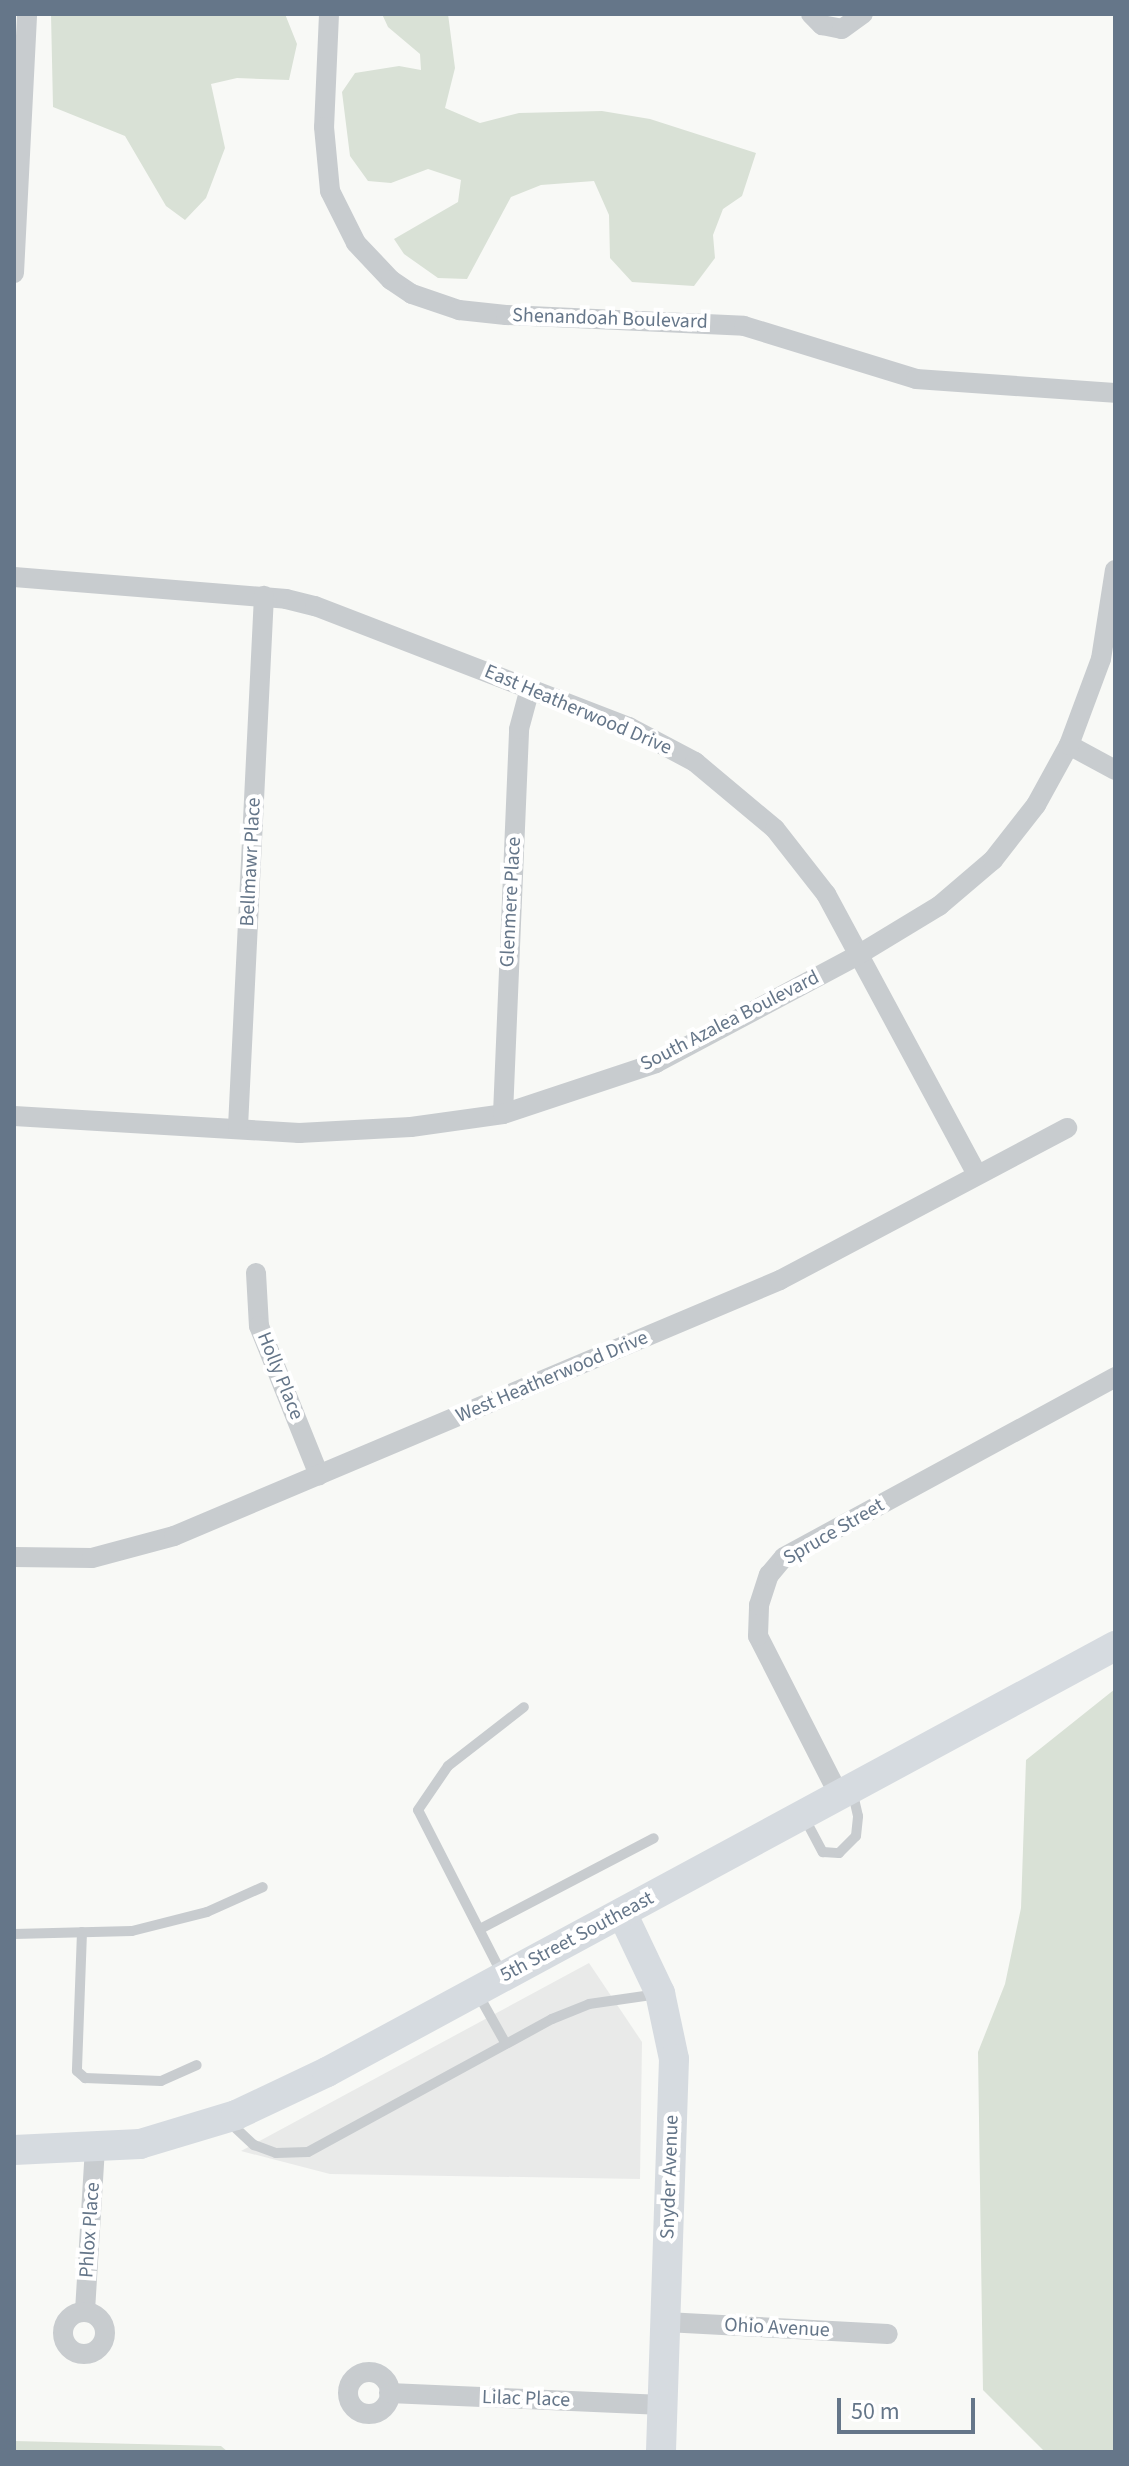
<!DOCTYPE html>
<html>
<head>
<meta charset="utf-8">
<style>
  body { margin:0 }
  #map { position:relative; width:1129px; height:2466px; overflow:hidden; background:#f8f9f6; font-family:"Source Sans 3",sans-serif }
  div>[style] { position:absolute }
  .built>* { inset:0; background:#e9eae9 }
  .green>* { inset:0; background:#d9e1d6 }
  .service>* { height:10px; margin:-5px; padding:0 5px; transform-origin:5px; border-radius:5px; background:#c8cccf }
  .minor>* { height:20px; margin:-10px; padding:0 10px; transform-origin:10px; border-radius:10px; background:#c8cccf }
  .minor>.ring { margin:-10px; padding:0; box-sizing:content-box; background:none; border:20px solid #c8cccf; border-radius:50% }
  .secondary>* { height:30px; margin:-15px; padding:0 15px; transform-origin:15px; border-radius:15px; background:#d6dbe0 }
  span { translate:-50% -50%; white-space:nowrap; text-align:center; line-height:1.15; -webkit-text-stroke:8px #fff; paint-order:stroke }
  .street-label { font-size:20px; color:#657689 }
  .frame { position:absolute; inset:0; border:16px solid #657689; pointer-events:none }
  .scale { position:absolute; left:837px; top:2398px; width:138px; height:36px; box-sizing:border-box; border:4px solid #657689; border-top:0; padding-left:10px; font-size:24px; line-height:28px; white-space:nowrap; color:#657689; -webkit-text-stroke:6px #fff; paint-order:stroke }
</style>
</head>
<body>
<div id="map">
  <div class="built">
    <div style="clip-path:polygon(589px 1963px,642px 2042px,640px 2179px,330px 2174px,241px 2151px)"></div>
  </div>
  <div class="green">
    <div style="clip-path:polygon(51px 14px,285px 14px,297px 44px,289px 80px,237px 78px,211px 84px,225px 148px,206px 198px,185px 220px,166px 206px,125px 136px,53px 107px)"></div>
    <div style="clip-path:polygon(382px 14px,448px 14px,455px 68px,445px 108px,480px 123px,519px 113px,602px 111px,650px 119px,756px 153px,742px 196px,723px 209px,713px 235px,715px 258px,694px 286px,632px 282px,610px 258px,609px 215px,594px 181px,541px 185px,511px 197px,467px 279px,438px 278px,404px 254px,394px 239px,458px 202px,461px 180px,428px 169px,391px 183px,368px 181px,350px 156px,342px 92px,355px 73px,399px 66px,421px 70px,420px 54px,388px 27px)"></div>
    <div style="clip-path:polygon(1115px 1689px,1115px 2452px,1045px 2452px,983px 2390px,978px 2052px,1005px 1984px,1021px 1908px,1026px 1760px)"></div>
    <div style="clip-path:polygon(14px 2441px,221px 2446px,228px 2452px,14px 2452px)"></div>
  </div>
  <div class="service">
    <div style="left:804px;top:1817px;width:40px;rotate:62deg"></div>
    <div style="left:823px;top:1852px;width:16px;rotate:4deg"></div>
    <div style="left:839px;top:1853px;width:24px;rotate:-45deg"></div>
    <div style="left:856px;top:1836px;width:20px;rotate:-84deg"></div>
    <div style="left:858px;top:1816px;width:27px;rotate:-103deg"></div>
    <div style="left:480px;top:1929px;width:196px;rotate:-27.6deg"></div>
    <div style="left:82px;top:1932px;width:139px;rotate:92.1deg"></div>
    <div style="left:77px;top:2071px;width:11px;rotate:41deg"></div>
    <div style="left:85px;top:2078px;width:76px;rotate:2.3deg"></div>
    <div style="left:161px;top:2081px;width:39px;rotate:-24deg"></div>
    <div style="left:14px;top:1934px;width:118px;rotate:-1.5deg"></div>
    <div style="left:132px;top:1931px;width:77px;rotate:-14.2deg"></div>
    <div style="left:207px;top:1912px;width:61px;rotate:-24.1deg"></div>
    <div style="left:502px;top:1974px;width:184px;rotate:-117.1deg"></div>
    <div style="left:418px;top:1810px;width:53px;rotate:-55.7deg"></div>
    <div style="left:448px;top:1766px;width:96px;rotate:-37.8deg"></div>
    <div style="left:478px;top:1994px;width:57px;rotate:60.8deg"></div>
    <div style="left:227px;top:2120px;width:37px;rotate:43deg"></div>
    <div style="left:254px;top:2145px;width:23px;rotate:20deg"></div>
    <div style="left:276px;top:2153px;width:32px;rotate:-2deg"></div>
    <div style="left:308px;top:2152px;width:278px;rotate:-28.6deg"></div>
    <div style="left:552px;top:2019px;width:40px;rotate:-22deg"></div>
    <div style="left:589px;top:2004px;width:70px;rotate:-8.2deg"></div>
  </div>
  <div class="minor">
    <div style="left:329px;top:14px;width:113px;rotate:92.5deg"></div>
    <div style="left:324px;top:127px;width:64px;rotate:84.6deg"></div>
    <div style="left:330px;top:191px;width:58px;rotate:63.4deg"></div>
    <div style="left:356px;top:243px;width:51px;rotate:46.6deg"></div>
    <div style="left:391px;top:280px;width:25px;rotate:34deg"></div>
    <div style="left:412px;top:294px;width:50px;rotate:18.8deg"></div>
    <div style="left:459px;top:310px;width:47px;rotate:6.1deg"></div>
    <div style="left:506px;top:315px;width:238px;rotate:2.6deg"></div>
    <div style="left:744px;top:326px;width:180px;rotate:17.1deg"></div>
    <div style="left:916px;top:379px;width:199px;rotate:4deg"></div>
    <div style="left:811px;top:14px;width:16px;rotate:45deg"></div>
    <div style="left:822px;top:25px;width:20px;rotate:11deg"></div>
    <div style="left:842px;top:29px;width:26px;rotate:-36deg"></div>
    <div style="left:14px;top:273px;width:259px;rotate:-87.1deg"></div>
    <div style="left:14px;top:577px;width:273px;rotate:4.6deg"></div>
    <div style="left:286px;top:599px;width:30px;rotate:14deg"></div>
    <div style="left:315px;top:606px;width:337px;rotate:21.1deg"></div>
    <div style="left:629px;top:727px;width:75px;rotate:27.9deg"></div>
    <div style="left:695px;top:762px;width:104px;rotate:39.9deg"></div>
    <div style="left:775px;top:829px;width:83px;rotate:51.9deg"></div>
    <div style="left:826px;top:894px;width:318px;rotate:61.7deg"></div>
    <div style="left:1069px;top:745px;width:52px;rotate:28.5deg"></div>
    <div style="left:503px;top:1114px;width:385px;rotate:-87.6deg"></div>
    <div style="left:519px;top:729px;width:38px;rotate:-75deg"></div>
    <div style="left:14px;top:1116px;width:286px;rotate:3.4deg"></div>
    <div style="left:299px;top:1133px;width:112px;rotate:-3.1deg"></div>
    <div style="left:411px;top:1127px;width:93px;rotate:-8deg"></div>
    <div style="left:503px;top:1114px;width:161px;rotate:-18.4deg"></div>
    <div style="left:656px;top:1063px;width:229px;rotate:-28.1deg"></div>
    <div style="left:858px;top:955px;width:95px;rotate:-31.2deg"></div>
    <div style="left:939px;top:906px;width:71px;rotate:-40.4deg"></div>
    <div style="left:993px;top:860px;width:70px;rotate:-52deg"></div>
    <div style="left:1036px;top:805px;width:68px;rotate:-61.2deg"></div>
    <div style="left:1069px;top:745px;width:92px;rotate:-69.6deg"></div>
    <div style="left:1101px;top:659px;width:90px;rotate:-81.1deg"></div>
    <div style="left:238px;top:1127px;width:532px;rotate:-87.2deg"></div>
    <div style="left:256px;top:1273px;width:53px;rotate:86.8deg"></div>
    <div style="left:259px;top:1326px;width:161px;rotate:68.1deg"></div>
    <div style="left:14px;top:1557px;width:78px;rotate:0.7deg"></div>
    <div style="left:92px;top:1558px;width:85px;rotate:-15deg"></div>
    <div style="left:174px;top:1536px;width:658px;rotate:-22.9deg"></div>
    <div style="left:780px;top:1280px;width:325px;rotate:-27.9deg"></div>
    <div style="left:839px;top:1795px;width:178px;rotate:-117deg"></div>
    <div style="left:758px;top:1636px;width:31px;rotate:-88deg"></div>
    <div style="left:759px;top:1605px;width:32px;rotate:-72deg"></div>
    <div style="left:769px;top:1575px;width:23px;rotate:-50deg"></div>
    <div style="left:784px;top:1557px;width:377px;rotate:-28.5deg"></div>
    <div style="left:85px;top:2311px;width:162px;rotate:-86.5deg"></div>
    <div class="ring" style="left:63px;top:2312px;width:22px;height:22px"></div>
    <div style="left:666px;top:2322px;width:222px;rotate:3.1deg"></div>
    <div class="ring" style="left:348px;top:2372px;width:22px;height:22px"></div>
    <div style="left:389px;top:2393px;width:274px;rotate:2.5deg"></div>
  </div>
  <div class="secondary">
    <div style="left:622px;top:1913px;width:89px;rotate:64.6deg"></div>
    <div style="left:660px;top:1993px;width:67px;rotate:78deg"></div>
    <div style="left:674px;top:2059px;width:393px;rotate:91.9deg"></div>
    <div style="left:14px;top:2150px;width:126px;rotate:-2.7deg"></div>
    <div style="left:140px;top:2144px;width:100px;rotate:-16.8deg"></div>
    <div style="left:236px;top:2115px;width:101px;rotate:-25.3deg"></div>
    <div style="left:327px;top:2072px;width:896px;rotate:-28.4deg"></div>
  </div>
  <div class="street-label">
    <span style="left:610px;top:319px;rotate:2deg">Shenandoah Boulevard</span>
    <span style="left:578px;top:710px;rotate:23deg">East Heatherwood Drive</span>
    <span style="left:251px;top:862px;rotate:-87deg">Bellmawr Place</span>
    <span style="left:511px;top:902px;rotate:-87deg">Glenmere Place</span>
    <span style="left:730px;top:1021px;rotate:-27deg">South Azalea Boulevard</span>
    <span style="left:280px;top:1376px;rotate:68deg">Holly Place</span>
    <span style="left:552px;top:1377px;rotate:-23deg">West Heatherwood Drive</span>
    <span style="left:834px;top:1532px;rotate:-30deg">Spruce Street</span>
    <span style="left:577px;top:1937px;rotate:-28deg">5th Street Southeast</span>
    <span style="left:670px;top:2177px;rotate:-88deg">Snyder Avenue</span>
    <span style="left:90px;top:2230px;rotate:-86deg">Phlox Place</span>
    <span style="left:777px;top:2328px;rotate:3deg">Ohio Avenue</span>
    <span style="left:526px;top:2399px;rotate:2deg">Lilac Place</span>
  </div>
  <div class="frame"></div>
  <div class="scale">50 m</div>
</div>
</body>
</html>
